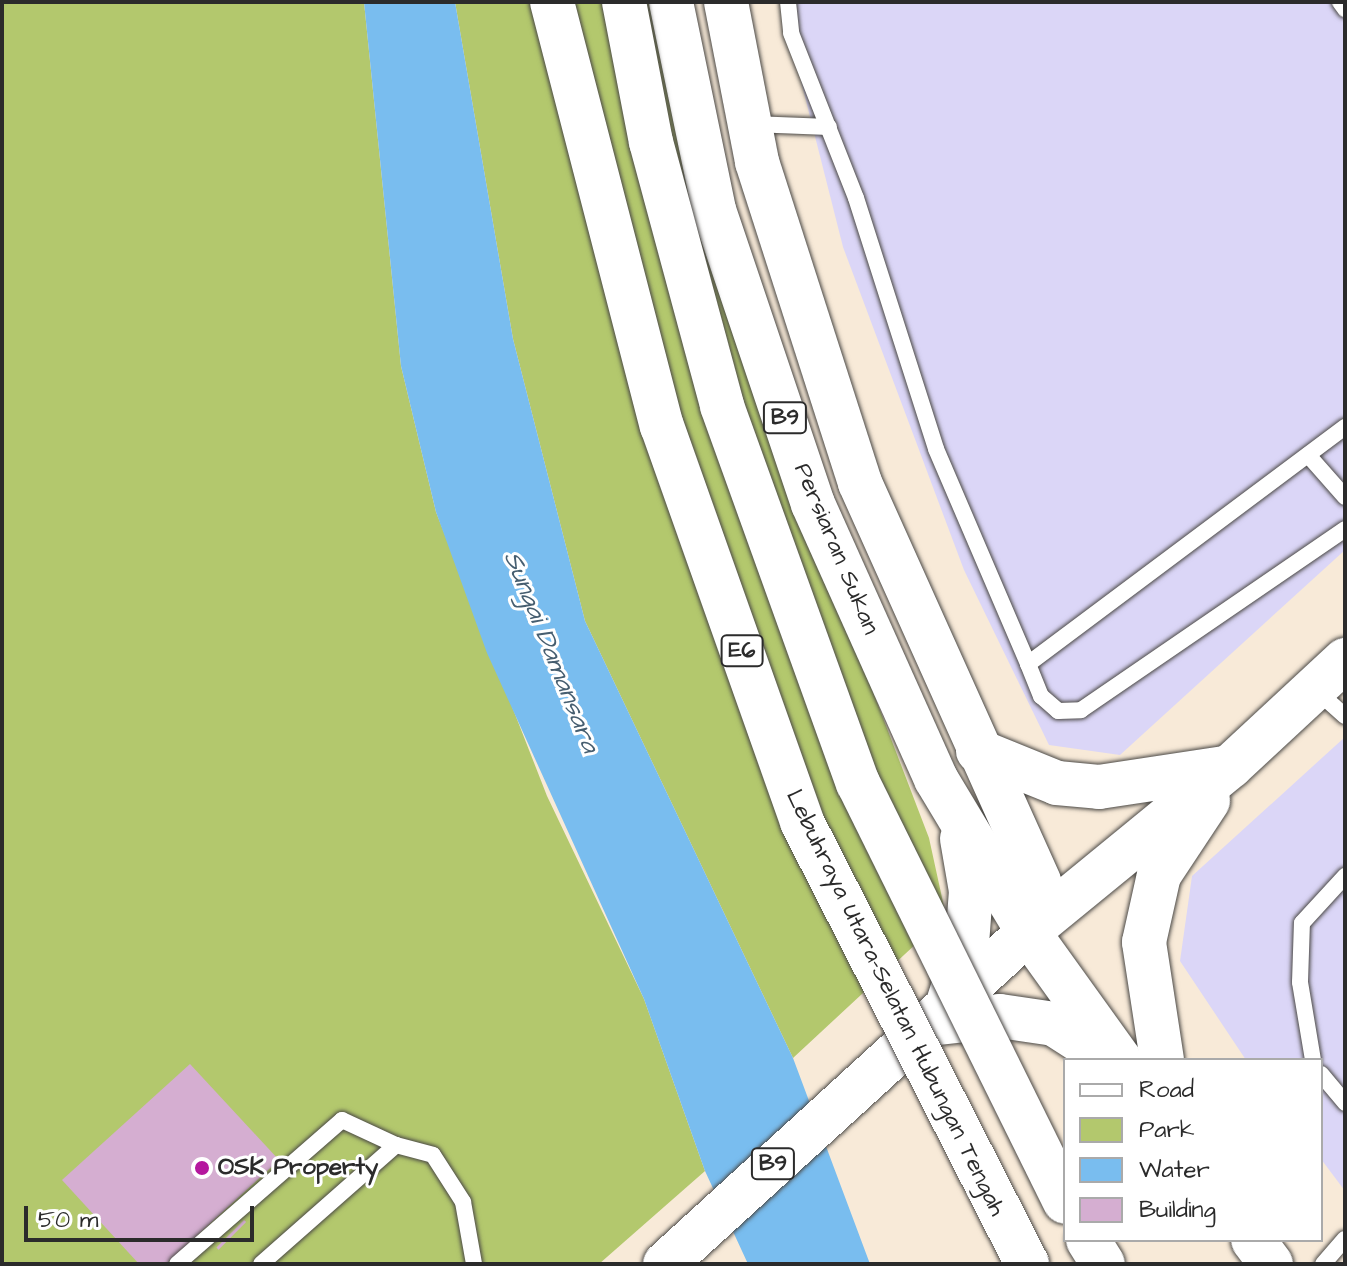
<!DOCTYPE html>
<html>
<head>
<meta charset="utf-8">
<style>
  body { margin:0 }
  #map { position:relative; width:1347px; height:1266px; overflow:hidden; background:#f8ead8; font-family:"Architects Daughter",sans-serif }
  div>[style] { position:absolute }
  .built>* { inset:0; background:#dbd6f7 }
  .green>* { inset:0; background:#b3c86d }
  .water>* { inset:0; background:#79bdef }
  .building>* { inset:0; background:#d5aed1; transform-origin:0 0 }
  .roads { filter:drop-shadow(0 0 2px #4a4845) drop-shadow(0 0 2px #4a4845) }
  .lane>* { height:16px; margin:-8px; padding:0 8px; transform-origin:8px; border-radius:8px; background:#fff }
  .primary>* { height:44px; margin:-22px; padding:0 22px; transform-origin:22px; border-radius:22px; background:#fff }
  .highway>* { height:44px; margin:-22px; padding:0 22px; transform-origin:22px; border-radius:22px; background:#fff }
  .bridges { filter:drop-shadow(0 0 2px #4a4845) drop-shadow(0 0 2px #4a4845) }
  .highway-bridge>* { height:44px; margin:-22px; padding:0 22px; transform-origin:22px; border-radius:22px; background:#fff }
  .dots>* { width:22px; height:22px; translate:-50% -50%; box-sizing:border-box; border:4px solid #fff; border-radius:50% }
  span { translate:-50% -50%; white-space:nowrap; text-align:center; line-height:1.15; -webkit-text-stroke:6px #fff; paint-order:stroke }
  .shield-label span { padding:2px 6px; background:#fff; border:2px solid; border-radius:6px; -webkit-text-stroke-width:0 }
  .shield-label { font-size:22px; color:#2b2b2b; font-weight:700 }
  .street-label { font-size:24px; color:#2b2b2b }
  .poi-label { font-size:24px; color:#2b2b2b; font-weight:700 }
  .left { translate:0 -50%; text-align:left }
  .water-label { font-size:26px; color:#465e70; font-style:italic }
  .frame { position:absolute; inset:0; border:4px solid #2b2b2b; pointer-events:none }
  .legend { position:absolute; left:1063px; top:1058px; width:260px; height:184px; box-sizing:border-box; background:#fff; border:2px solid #aaa; margin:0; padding:10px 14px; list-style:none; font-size:24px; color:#2b2b2b }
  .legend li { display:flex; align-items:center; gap:16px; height:40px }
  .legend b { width:40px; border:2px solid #aaa }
  .scale { position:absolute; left:24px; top:1206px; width:230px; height:36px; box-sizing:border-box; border:4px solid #2b2b2b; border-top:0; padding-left:10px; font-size:24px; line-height:28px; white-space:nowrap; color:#2b2b2b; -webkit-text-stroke:6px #fff; paint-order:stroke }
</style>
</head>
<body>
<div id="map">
  <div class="built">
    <div style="clip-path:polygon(781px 2px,1345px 2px,1345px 550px,1120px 755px,1049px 745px,964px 570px,843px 247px)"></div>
    <div style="clip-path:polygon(1345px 737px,1345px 1191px,1321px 1159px,1321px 1060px,1246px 1060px,1180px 961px,1192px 876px)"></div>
  </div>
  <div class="green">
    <div style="clip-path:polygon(2px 2px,364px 2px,401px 366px,436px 512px,547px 796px,644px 999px,705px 1171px,599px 1264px,2px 1264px)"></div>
    <div style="clip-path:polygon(455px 2px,673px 2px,800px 501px,929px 838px,946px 916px,793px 1058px,585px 621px,513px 339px)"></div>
  </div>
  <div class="water">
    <div style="clip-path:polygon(364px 2px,455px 2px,513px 339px,585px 621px,793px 1058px,870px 1264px,748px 1264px,705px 1171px,644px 999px,487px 653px,436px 512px,401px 366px)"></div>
  </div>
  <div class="building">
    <div style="clip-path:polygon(190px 1064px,279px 1160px,166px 1264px,139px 1264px,62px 1180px)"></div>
    <div style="left:244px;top:1220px;width:3px;height:39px;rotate:45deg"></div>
  </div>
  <div class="roads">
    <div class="lane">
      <div style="left:788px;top:2px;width:31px;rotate:84deg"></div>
      <div style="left:791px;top:33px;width:177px;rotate:68.5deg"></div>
      <div style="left:856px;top:198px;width:263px;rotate:72.3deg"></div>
      <div style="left:936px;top:449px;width:234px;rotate:66.8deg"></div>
      <div style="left:1028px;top:664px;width:396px;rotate:-36.8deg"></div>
      <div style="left:1340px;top:2px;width:9px;rotate:54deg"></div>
      <div style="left:752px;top:124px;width:77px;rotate:2.2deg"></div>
      <div style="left:1308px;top:455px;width:56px;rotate:48.6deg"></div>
      <div style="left:1028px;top:664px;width:35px;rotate:68deg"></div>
      <div style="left:1041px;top:696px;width:23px;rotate:41deg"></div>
      <div style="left:1058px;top:711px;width:23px;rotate:-2deg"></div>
      <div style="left:1081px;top:710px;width:320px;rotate:-34.4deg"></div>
      <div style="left:1316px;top:690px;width:39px;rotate:42deg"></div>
      <div style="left:1313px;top:1060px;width:79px;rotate:-99.5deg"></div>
      <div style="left:1300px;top:982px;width:59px;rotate:-88.1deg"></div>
      <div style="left:1302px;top:923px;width:64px;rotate:-47.5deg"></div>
      <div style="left:1321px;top:1074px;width:38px;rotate:50deg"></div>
      <div style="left:396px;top:1145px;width:38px;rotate:15deg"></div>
      <div style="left:433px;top:1155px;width:56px;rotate:57.4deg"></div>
      <div style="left:463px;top:1202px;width:63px;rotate:79.9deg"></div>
      <div style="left:177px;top:1264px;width:219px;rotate:-41.1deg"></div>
      <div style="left:342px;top:1120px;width:60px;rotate:24.8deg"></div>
      <div style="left:396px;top:1145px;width:180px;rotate:138.6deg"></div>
      <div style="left:1323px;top:1264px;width:33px;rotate:-49deg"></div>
    </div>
    <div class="primary">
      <div style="left:671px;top:2px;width:212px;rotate:78.3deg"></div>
      <div style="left:714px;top:210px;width:310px;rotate:71.4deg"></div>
      <div style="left:813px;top:504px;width:301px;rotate:65.9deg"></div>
      <div style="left:936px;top:779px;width:179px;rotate:59deg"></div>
      <div style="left:1028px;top:932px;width:158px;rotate:54.3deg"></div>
      <div style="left:726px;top:2px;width:163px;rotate:79deg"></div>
      <div style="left:757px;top:162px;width:337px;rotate:72.2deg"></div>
      <div style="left:860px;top:483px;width:437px;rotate:65.8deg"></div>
      <div style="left:1039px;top:882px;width:51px;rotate:102.4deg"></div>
      <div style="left:978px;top:751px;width:85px;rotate:22.1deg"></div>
      <div style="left:1057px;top:783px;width:42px;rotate:5.4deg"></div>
      <div style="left:1099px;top:787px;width:127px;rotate:-8.6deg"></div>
      <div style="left:948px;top:1003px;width:62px;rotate:-72.1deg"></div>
      <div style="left:967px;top:944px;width:53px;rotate:-85.7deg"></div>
      <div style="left:971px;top:891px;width:53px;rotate:-99.8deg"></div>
      <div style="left:939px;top:1023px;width:61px;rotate:-6.5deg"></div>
      <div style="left:1000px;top:1016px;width:55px;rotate:8.4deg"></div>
      <div style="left:1054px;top:1024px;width:63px;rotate:32.7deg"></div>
      <div style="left:1162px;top:1060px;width:119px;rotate:-98.7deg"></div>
      <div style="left:1144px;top:942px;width:69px;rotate:-77.4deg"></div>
      <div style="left:1159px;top:875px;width:89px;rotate:-56.5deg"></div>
      <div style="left:1253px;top:1240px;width:30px;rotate:53deg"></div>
      <div style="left:665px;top:1264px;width:492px;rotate:-42.4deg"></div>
      <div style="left:1028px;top:932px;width:262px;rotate:-39.3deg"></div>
      <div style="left:1231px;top:766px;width:156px;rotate:-42.9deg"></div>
    </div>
    <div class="highway">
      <div style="left:1088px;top:1240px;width:28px;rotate:58deg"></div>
    </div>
  </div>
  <div class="bridges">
    <div class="highway-bridge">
      <div style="left:552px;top:2px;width:438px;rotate:75.5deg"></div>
      <div style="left:662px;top:426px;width:420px;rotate:70.5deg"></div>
      <div style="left:802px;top:822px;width:496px;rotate:63deg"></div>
      <div style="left:624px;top:2px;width:143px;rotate:79.1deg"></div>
      <div style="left:651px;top:142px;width:273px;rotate:74.9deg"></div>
      <div style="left:722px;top:406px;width:401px;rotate:70.2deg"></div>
      <div style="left:858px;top:783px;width:467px;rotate:63.7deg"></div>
    </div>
  </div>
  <div class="dots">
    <div style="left:202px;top:1168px;background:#b5179e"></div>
  </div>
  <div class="shield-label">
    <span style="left:785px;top:418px">B9</span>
    <span style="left:742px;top:651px">E6</span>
    <span style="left:773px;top:1164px">B9</span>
  </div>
  <div class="street-label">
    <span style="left:836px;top:549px;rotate:67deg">Persiaran Sukan</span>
    <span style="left:895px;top:1003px;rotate:64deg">Lebuhraya Utara–Selatan Hubungan Tengah</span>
  </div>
  <div class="poi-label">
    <span class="left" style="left:218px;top:1168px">OSK Property</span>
  </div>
  <div class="water-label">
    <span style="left:551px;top:652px;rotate:68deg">Sungai Damansara</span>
  </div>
  <div class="frame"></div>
  <ul class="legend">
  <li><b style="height:10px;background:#fff"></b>Road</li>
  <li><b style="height:22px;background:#b3c86d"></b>Park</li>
  <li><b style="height:22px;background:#79bdef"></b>Water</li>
  <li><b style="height:22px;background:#d5aed1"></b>Building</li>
  </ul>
  <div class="scale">50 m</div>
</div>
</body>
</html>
